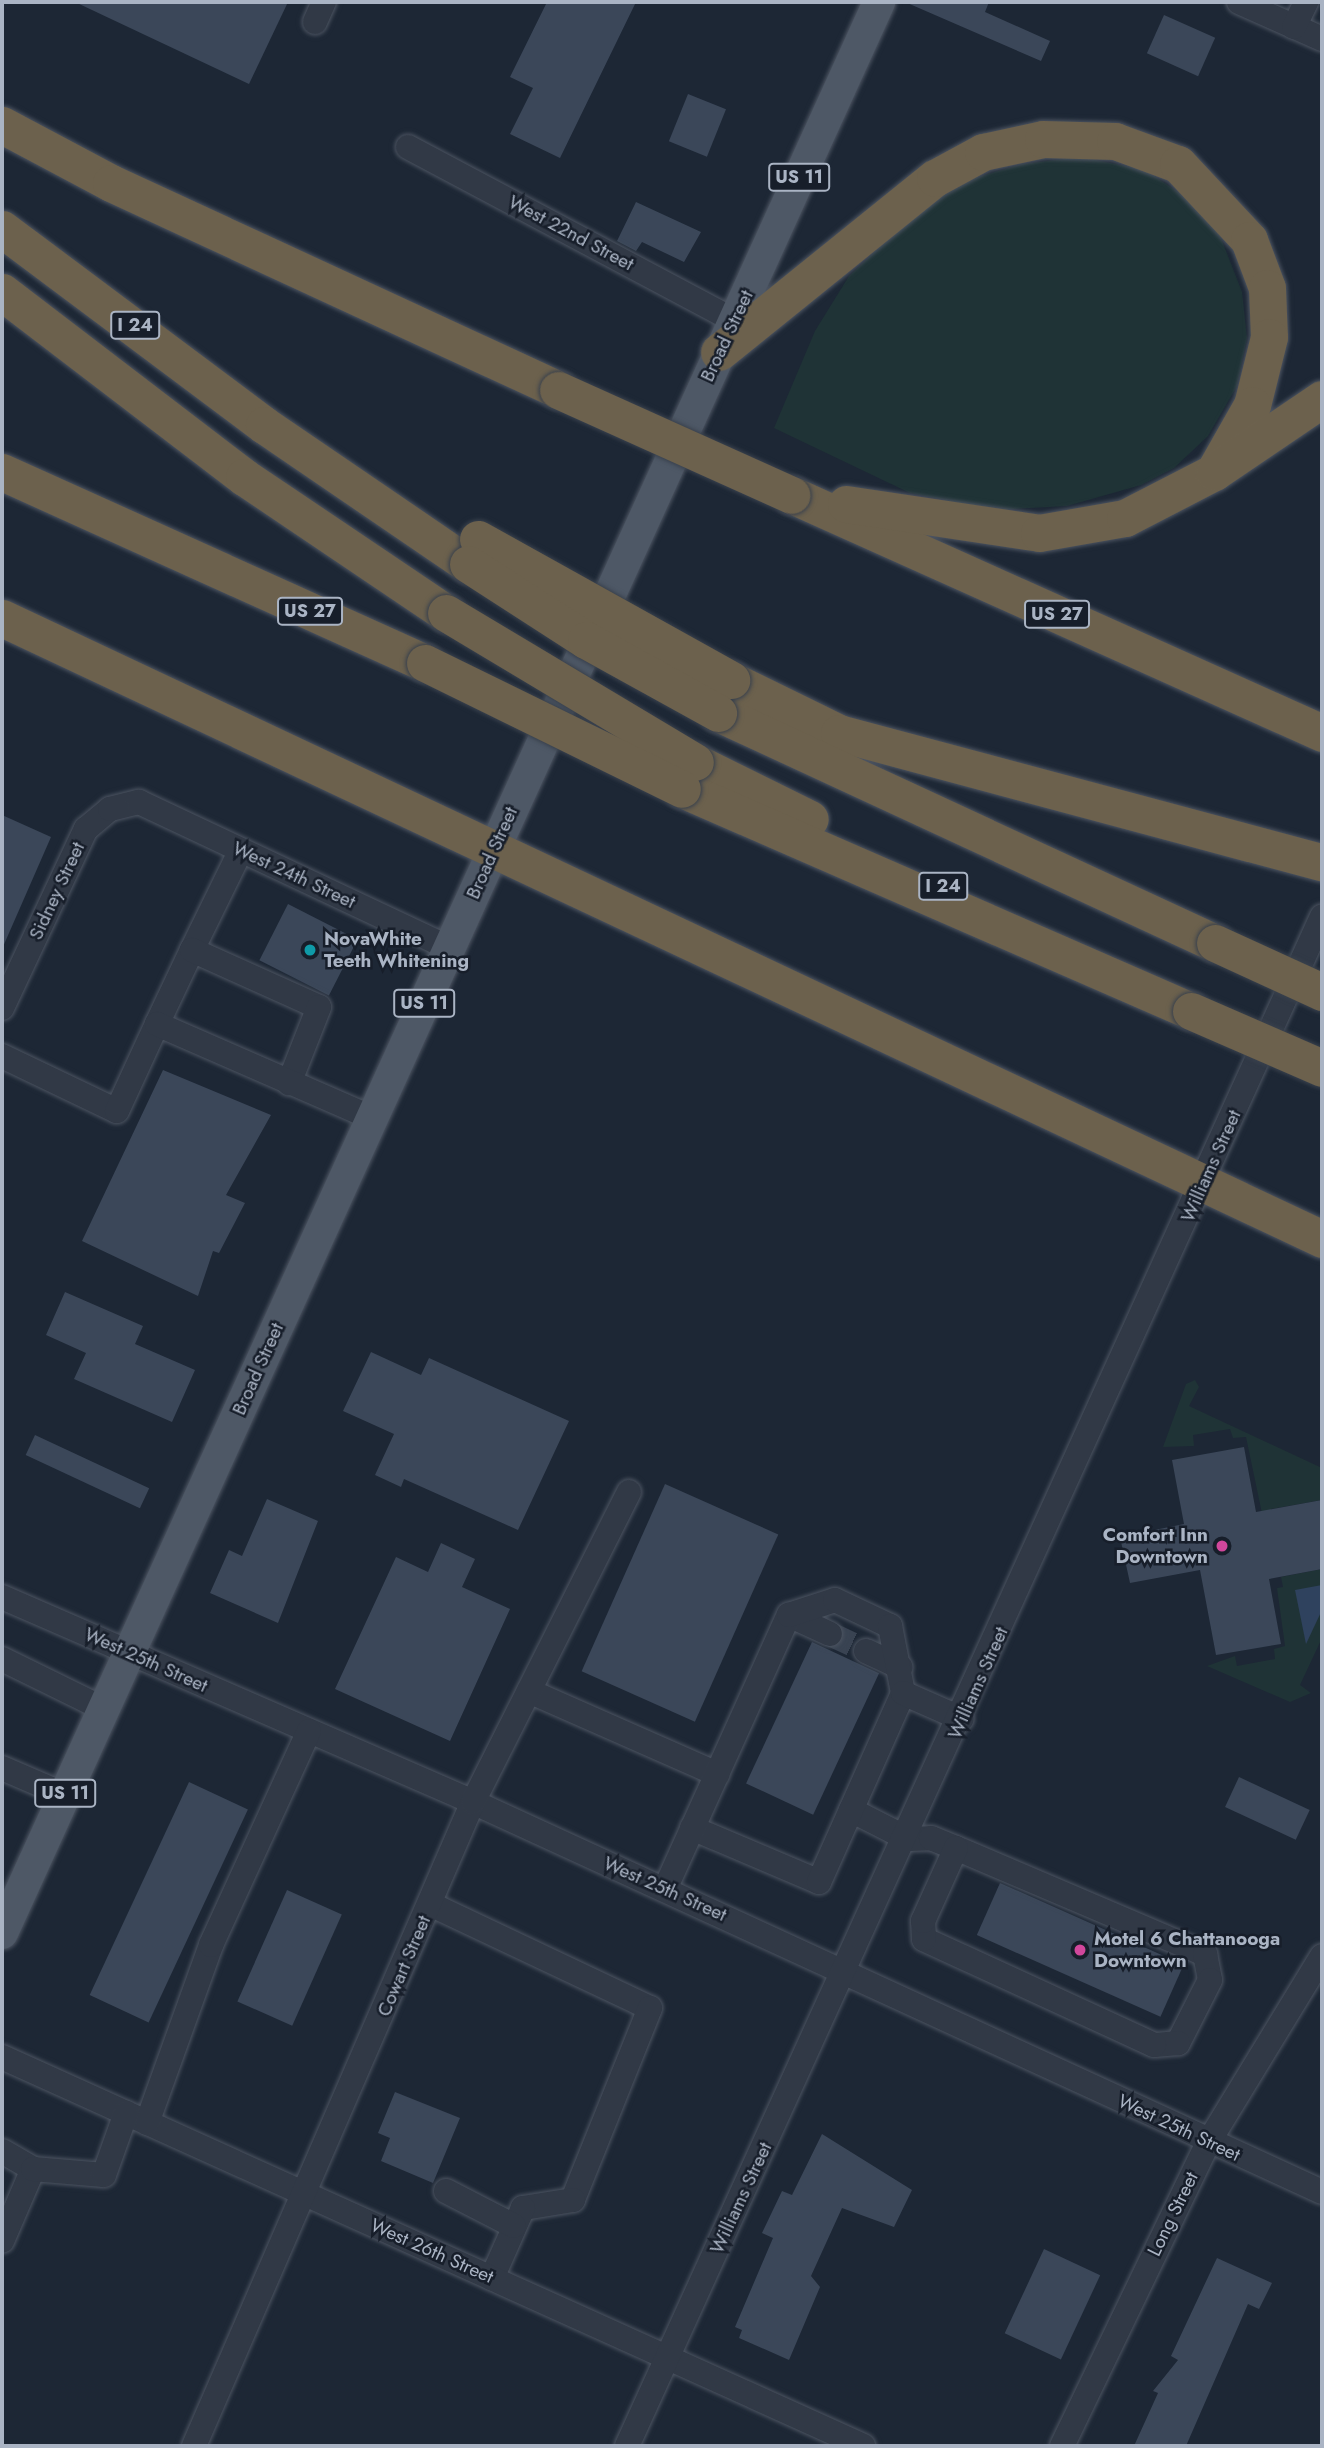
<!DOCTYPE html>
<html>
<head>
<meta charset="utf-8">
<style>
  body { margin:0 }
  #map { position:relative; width:1324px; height:2448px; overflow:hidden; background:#1d2735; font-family:Jost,sans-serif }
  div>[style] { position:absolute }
  .green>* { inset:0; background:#1f3336 }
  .water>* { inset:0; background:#2f425e }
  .building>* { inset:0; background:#3b4759; transform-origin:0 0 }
  .minor-tunnel>* { height:24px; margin-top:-12px; transform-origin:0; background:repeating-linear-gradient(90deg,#394352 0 24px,transparent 0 36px) }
  .roads { filter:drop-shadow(0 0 2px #4c5461) drop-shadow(0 0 2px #4c5461) }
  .minor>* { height:24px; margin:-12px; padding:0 12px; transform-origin:12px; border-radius:12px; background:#313946 }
  .major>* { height:32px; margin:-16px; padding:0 16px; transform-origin:16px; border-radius:16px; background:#4e5866 }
  .highway>* { height:37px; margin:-18.5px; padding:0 18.5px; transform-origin:18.5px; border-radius:18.5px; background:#6c614d }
  .bridges { filter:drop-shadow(0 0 2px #39414d) drop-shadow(0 0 2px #39414d) }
  .highway-bridge>* { height:37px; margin:-18.5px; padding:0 18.5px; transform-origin:18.5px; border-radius:18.5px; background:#6c614d }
  .dots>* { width:19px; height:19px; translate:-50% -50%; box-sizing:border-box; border:4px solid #171e2a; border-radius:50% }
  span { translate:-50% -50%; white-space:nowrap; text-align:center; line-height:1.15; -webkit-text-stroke:5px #171e2a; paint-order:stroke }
  .shield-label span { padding:2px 5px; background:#171e2a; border:2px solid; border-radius:5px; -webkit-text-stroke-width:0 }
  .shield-label { font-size:18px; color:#aab4c4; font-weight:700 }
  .street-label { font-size:19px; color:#aab4c4 }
  .poi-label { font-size:19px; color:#aab4c4; font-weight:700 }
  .left { translate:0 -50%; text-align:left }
  .right { translate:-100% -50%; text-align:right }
  .frame { position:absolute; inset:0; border:4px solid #aab4c4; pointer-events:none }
</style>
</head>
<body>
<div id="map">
  <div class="green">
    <div style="clip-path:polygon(1081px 157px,1145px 170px,1187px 198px,1219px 233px,1242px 292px,1247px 338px,1237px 386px,1208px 436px,1174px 468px,1141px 485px,1067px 506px,995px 510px,910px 493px,774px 428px,815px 331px,849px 276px,902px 226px,954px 184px,1022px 164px)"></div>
    <div style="clip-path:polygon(1195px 1380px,1199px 1387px,1189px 1406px,1322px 1468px,1322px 1500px,1271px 1509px,1264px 1523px,1246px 1437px,1233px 1438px,1230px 1429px,1193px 1435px,1194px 1446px,1163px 1447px,1186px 1384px)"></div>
    <div style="clip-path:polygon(1322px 1569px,1322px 1638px,1300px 1685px,1311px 1693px,1290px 1702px,1207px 1666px,1235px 1656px,1237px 1666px,1275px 1659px,1274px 1649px,1285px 1646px,1277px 1588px,1283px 1587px,1281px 1577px)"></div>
  </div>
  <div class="water">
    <div style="clip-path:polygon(1322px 1585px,1322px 1610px,1306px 1644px,1295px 1590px)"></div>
  </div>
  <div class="building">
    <div style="clip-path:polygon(75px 2px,288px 2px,249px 84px)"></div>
    <div style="clip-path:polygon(547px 2px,636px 2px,560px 158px,510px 134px,533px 88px,510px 77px)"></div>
    <div style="clip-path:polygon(905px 2px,989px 2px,985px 12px,1050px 41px,1041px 61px)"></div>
    <div style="left:1164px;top:15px;width:56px;height:42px;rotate:24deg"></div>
    <div style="left:688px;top:94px;width:41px;height:51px;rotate:22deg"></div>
    <div style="clip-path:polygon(636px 202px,701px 232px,684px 262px,642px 242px,636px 251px,617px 241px)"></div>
    <div style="clip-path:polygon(2px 815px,51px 837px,2px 949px)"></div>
    <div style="left:288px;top:904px;width:78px;height:63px;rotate:27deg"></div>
    <div style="clip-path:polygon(163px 1070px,271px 1115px,226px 1195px,245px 1203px,219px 1253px,213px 1251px,198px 1296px,82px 1241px)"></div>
    <div style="clip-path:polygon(65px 1292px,143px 1326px,135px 1344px,195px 1370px,172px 1422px,74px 1379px,86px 1353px,46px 1335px)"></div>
    <div style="clip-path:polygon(371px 1352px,421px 1375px,429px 1358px,569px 1421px,518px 1530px,404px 1479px,401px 1487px,375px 1475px,394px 1434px,343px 1411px)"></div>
    <div style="left:35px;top:1435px;width:126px;height:22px;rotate:25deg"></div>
    <div style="clip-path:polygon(1244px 1447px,1256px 1512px,1322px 1500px,1322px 1569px,1269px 1579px,1281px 1644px,1216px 1655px,1200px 1570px,1130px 1583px,1120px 1537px,1184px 1524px,1172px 1460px)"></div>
    <div style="left:665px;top:1484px;width:124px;height:205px;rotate:24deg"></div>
    <div style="clip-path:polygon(267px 1499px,318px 1521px,278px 1623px,210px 1593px,229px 1550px,242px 1556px)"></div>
    <div style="clip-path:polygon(441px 1543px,475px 1559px,462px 1587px,510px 1609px,450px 1741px,335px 1689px,396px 1557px,428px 1572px)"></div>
    <div style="left:812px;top:1642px;width:74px;height:156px;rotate:25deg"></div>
    <div style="left:1239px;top:1777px;width:78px;height:33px;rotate:25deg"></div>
    <div style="left:189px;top:1782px;width:65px;height:235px;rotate:25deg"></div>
    <div style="left:1000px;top:1883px;width:201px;height:57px;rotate:24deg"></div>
    <div style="left:287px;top:1890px;width:60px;height:122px;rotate:24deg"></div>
    <div style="clip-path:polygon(395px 2092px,460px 2118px,433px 2183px,381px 2161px,390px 2138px,378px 2133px)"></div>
    <div style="clip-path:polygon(822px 2134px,912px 2190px,894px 2227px,842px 2208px,811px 2276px,820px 2287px,789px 2360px,739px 2338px,742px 2330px,735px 2327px,773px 2238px,762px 2233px,782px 2191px,792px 2195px)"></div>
    <div style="left:1044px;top:2249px;width:62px;height:93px;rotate:25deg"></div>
    <div style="clip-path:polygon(1217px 2258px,1272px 2283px,1259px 2309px,1248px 2304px,1186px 2446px,1134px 2446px,1158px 2393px,1153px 2391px,1178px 2360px,1171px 2356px)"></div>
  </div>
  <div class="minor-tunnel">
    <div style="left:830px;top:1634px;width:40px;rotate:25deg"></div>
  </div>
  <div class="roads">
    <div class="minor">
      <div style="left:1239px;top:2px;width:91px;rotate:24deg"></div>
      <div style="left:315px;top:22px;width:22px;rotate:-66deg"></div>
      <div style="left:1294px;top:27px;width:28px;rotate:-64deg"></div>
      <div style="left:408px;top:147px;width:369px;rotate:28deg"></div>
      <div style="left:192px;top:950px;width:111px;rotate:-63.9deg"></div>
      <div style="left:2px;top:1008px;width:198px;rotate:-64.9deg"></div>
      <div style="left:86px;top:829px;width:31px;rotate:-40deg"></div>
      <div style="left:110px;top:809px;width:30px;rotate:-14deg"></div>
      <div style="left:139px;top:802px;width:343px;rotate:25.2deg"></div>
      <div style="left:157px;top:1024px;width:82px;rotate:-64.7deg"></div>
      <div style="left:192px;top:950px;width:139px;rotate:24.2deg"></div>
      <div style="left:319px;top:1007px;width:82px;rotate:111.5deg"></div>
      <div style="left:2px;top:1056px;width:127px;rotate:25.6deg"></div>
      <div style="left:117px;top:1111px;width:96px;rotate:-65.3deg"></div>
      <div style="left:157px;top:1024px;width:235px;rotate:23.6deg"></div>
      <div style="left:2px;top:1597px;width:514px;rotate:23.52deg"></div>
      <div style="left:473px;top:1802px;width:934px;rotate:24.67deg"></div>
      <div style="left:789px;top:1615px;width:45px;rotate:24.9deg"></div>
      <div style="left:866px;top:1651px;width:38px;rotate:25deg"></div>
      <div style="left:2px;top:1659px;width:114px;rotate:26.1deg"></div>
      <div style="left:529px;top:1691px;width:206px;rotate:23.8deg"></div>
      <div style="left:2px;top:1768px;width:69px;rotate:23.2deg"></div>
      <div style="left:851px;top:1810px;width:64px;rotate:27deg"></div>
      <div style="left:908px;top:1839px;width:23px;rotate:-2deg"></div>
      <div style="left:931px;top:1838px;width:27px;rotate:22deg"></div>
      <div style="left:956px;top:1848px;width:271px;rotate:23.1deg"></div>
      <div style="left:1205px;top:1954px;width:26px;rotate:79deg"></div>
      <div style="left:1210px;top:1980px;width:71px;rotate:116.9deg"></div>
      <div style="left:1178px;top:2043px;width:24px;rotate:175deg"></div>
      <div style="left:1154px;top:2045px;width:253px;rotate:-155.3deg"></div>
      <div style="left:924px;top:1939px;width:18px;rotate:-93deg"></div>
      <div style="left:923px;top:1921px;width:80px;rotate:-65.7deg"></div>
      <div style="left:692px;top:1828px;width:138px;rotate:23deg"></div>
      <div style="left:819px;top:1882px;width:207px;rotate:-66deg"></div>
      <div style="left:665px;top:1889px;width:301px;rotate:-65.7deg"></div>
      <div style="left:789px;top:1615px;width:48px;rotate:-18.1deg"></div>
      <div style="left:835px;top:1600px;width:61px;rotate:25.3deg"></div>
      <div style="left:890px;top:1626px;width:68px;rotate:79deg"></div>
      <div style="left:903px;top:1693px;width:64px;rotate:23.8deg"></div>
      <div style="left:430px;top:1904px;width:243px;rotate:25.3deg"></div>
      <div style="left:650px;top:2008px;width:207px;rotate:111.9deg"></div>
      <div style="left:573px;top:2200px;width:51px;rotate:170.9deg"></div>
      <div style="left:523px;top:2208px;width:77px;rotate:113.9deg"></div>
      <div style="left:2px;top:2057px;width:945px;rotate:24.31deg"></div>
      <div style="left:147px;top:2123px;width:189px;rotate:-70.2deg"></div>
      <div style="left:211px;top:1945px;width:235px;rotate:-65.4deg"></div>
      <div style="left:2px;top:2151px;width:36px;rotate:30deg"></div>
      <div style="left:33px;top:2169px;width:78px;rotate:113.3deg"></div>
      <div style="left:33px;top:2169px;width:71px;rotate:4.8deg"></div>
      <div style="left:104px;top:2175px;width:66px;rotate:-70.5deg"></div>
      <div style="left:446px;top:2191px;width:76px;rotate:27.2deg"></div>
      <div style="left:194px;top:2446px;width:702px;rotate:-66.58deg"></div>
      <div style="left:473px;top:1802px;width:347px;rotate:-63.3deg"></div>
      <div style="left:627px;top:2446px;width:1680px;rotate:-65.56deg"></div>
      <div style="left:1062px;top:2446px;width:336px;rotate:-64.3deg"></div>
      <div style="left:1208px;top:2143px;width:219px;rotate:-58.6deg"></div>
    </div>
    <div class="major">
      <div style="left:2px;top:1933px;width:2121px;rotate:-65.57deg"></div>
    </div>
    <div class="highway">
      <div style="left:2px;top:125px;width:123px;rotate:28deg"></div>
      <div style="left:111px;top:183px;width:493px;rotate:24.8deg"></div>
      <div style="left:2px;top:229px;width:327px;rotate:36.8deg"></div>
      <div style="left:264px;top:425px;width:247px;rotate:34.3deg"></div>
      <div style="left:2px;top:292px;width:305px;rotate:37.4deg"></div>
      <div style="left:244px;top:477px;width:244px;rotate:34deg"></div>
      <div style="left:719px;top:352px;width:277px;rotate:-38.9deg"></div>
      <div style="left:935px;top:178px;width:55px;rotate:-28.4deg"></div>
      <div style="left:983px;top:152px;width:61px;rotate:-12.2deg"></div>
      <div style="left:1043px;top:139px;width:72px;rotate:1.6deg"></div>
      <div style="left:1115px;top:141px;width:67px;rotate:20.1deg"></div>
      <div style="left:1178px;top:164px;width:104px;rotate:46.9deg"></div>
      <div style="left:1249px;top:240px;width:51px;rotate:69.4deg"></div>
      <div style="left:1267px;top:288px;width:49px;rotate:87.7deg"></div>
      <div style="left:1269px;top:337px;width:70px;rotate:104deg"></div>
      <div style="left:1252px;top:405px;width:77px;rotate:119.6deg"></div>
      <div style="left:2px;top:472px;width:464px;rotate:24.3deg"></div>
      <div style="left:792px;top:495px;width:581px;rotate:24.18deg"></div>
      <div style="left:846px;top:504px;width:195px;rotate:8.5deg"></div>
      <div style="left:1039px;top:533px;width:87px;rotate:-9.9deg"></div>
      <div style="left:1125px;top:518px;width:100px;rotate:-27.3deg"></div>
      <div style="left:1214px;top:472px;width:130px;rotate:-34.1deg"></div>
      <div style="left:2px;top:618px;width:1459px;rotate:25.19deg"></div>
      <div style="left:731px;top:680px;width:120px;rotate:26.1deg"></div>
      <div style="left:839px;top:733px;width:500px;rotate:15deg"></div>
      <div style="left:718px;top:713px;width:548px;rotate:24.83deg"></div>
      <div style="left:695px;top:762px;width:128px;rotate:26.4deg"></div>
      <div style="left:682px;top:789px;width:555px;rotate:23.56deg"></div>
    </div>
  </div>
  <div class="bridges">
    <div class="highway-bridge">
      <div style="left:558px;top:390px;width:256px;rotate:24.2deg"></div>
      <div style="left:478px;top:539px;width:290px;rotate:29.1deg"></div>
      <div style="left:468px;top:564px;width:140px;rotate:32.8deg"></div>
      <div style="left:586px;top:640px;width:151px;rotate:28.9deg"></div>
      <div style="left:446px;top:613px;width:290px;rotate:30.9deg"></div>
      <div style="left:425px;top:663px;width:286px;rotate:26.1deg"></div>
      <div style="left:1215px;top:943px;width:118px;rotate:24.6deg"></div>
      <div style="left:1191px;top:1011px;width:143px;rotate:23.5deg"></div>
    </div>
  </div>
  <div class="dots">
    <div style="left:310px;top:950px;background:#0f9aa8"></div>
    <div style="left:1222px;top:1546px;background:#d1479c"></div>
    <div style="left:1080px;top:1950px;background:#d1479c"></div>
  </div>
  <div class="shield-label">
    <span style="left:799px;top:177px">US 11</span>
    <span style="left:135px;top:325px">I 24</span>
    <span style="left:310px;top:611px">US 27</span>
    <span style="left:1057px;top:614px">US 27</span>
    <span style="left:943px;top:886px">I 24</span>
    <span style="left:424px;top:1003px">US 11</span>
    <span style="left:65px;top:1793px">US 11</span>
  </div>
  <div class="street-label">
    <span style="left:571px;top:233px;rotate:28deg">West 22nd Street</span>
    <span style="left:727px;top:336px;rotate:-65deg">Broad Street</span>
    <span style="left:492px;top:853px;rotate:-66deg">Broad Street</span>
    <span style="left:294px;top:875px;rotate:25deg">West 24th Street</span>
    <span style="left:57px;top:891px;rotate:-65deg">Sidney Street</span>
    <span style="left:1211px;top:1166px;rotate:-66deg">Williams Street</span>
    <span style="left:258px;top:1369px;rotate:-66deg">Broad Street</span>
    <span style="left:146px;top:1660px;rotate:24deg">West 25th Street</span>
    <span style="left:978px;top:1683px;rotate:-66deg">Williams Street</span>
    <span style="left:665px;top:1889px;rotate:24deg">West 25th Street</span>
    <span style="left:404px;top:1966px;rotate:-67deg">Cowart Street</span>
    <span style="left:1179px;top:2128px;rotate:25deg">West 25th Street</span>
    <span style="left:741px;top:2198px;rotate:-65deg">Williams Street</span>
    <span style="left:1173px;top:2214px;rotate:-64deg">Long Street</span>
    <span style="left:432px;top:2251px;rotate:24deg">West 26th Street</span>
  </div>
  <div class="poi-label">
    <span class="left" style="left:324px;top:950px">NovaWhite<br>Teeth Whitening</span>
    <span class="right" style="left:1208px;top:1546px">Comfort Inn<br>Downtown</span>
    <span class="left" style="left:1094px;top:1950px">Motel 6 Chattanooga<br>Downtown</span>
  </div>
  <div class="frame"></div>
</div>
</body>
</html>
